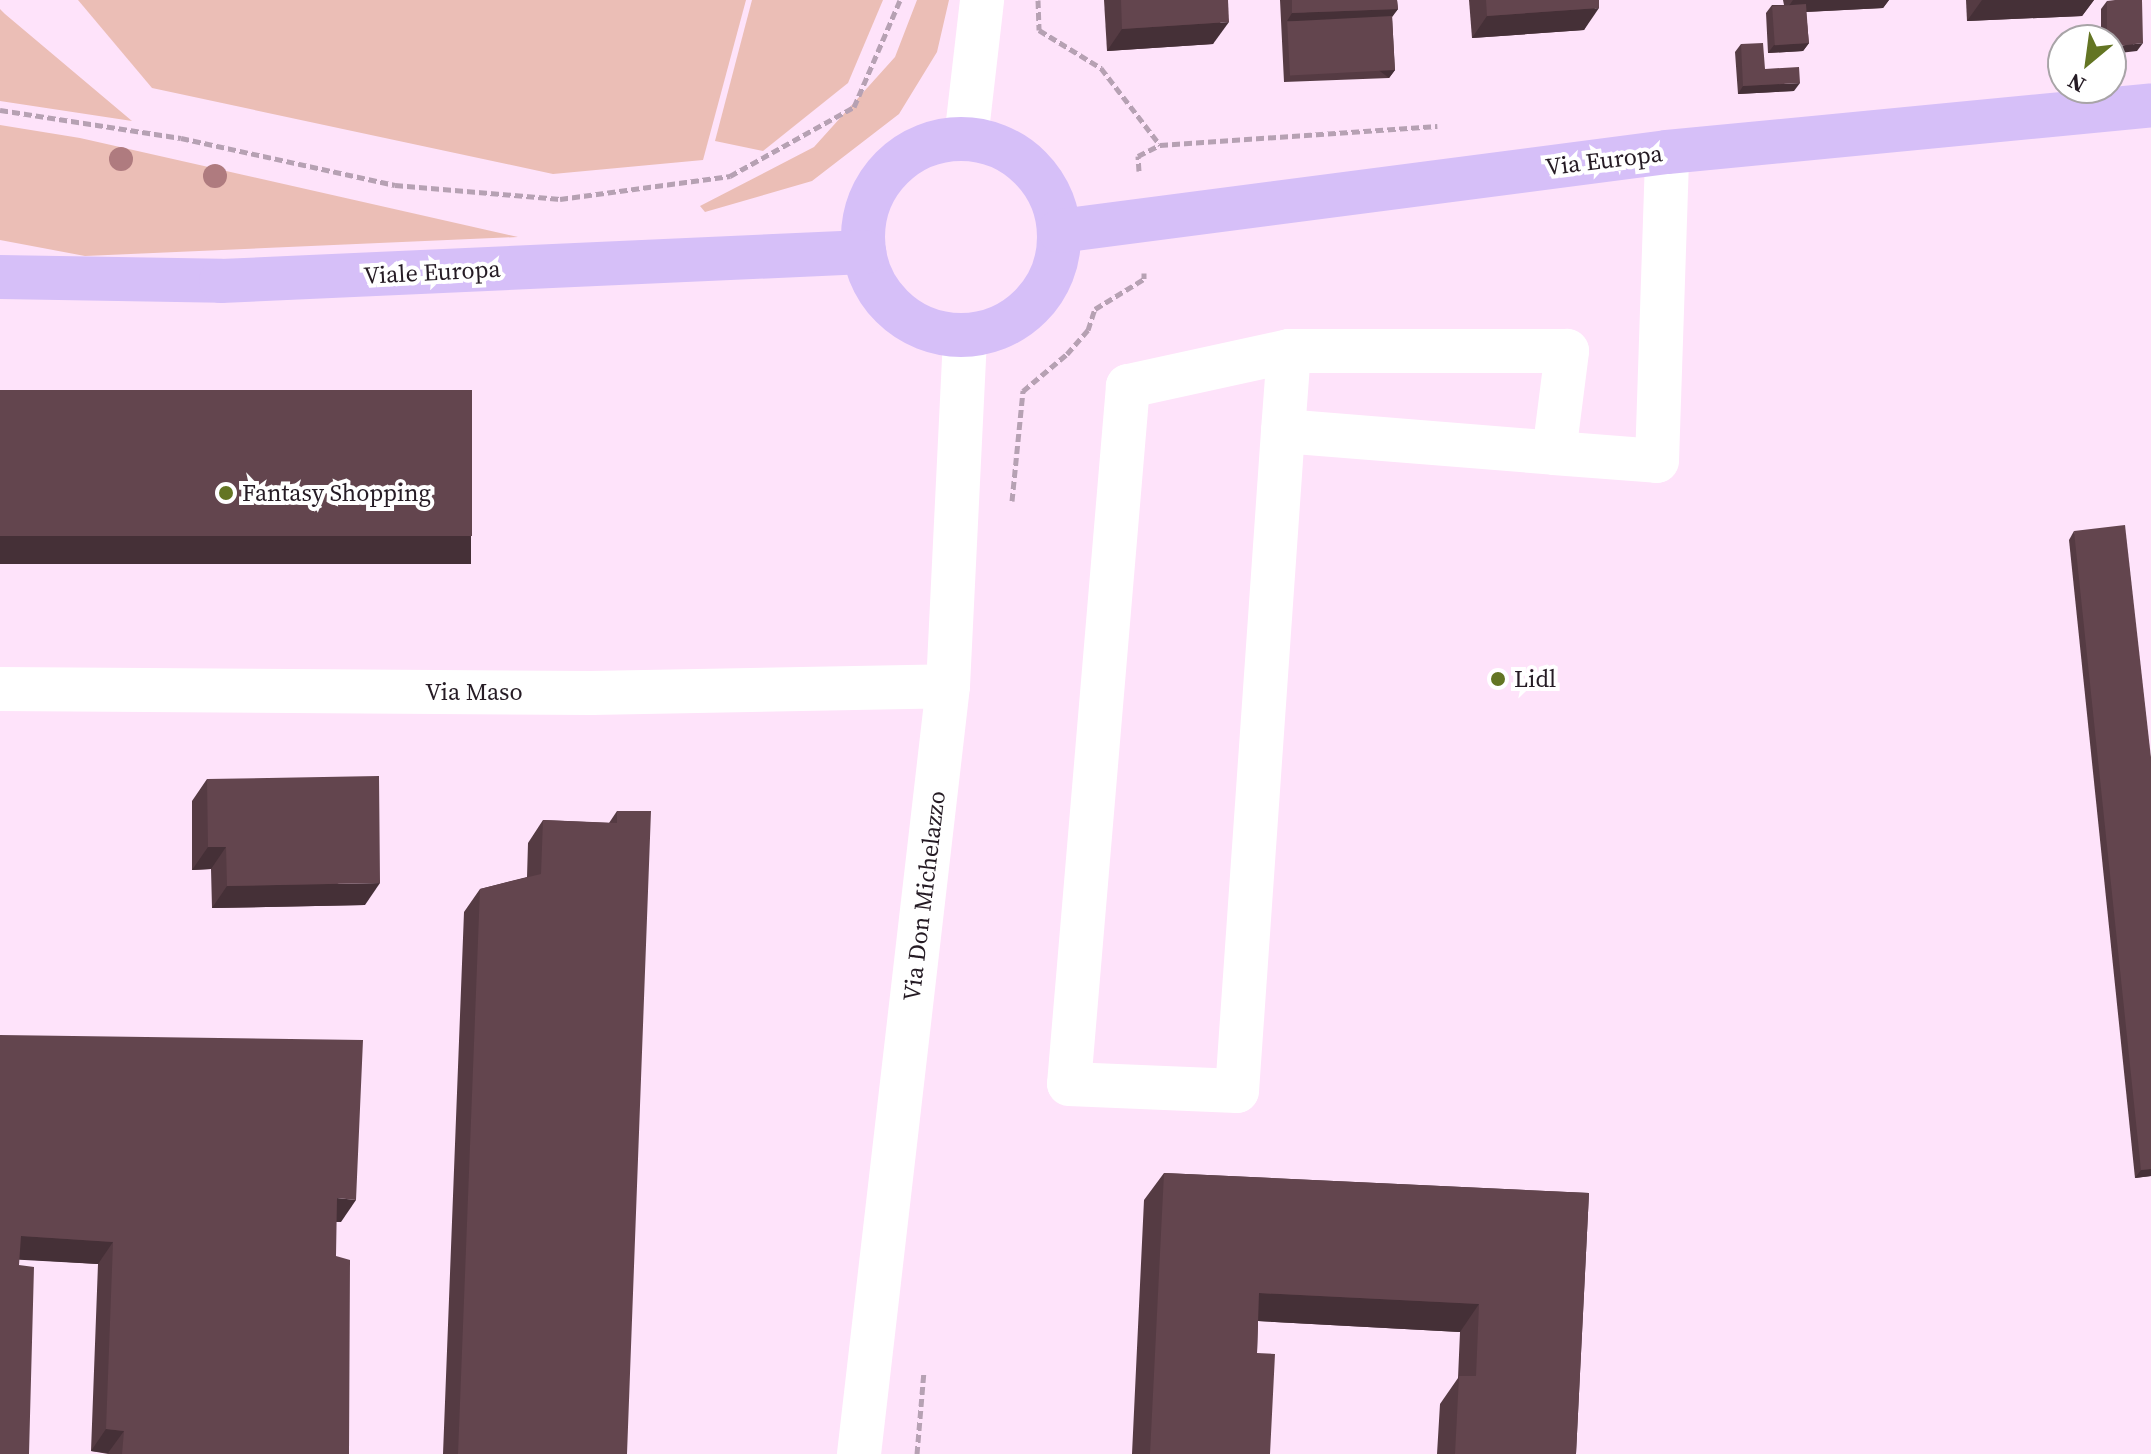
<!DOCTYPE html>
<html>
<head>
<meta charset="utf-8">
<style>
  body { margin:0 }
  #map { position:relative; width:2151px; height:1454px; overflow:hidden; background:#fee3fa; font-family:"Source Serif 4",serif }
  div>[style] { position:absolute }
  .green>* { inset:0; background:#ebbeb6 }
  .path>* { height:5px; margin-top:-2.5px; transform-origin:0; background:repeating-linear-gradient(90deg,#b6a1b3 0 8px,transparent 0 12px) }
  .minor>* { height:44px; margin:-22px; padding:0 22px; transform-origin:22px; border-radius:22px; background:#fff }
  .major>* { height:44px; margin:-22px; padding:0 22px; transform-origin:22px; border-radius:22px; background:#d6bff8 }
  .major>.ring { margin:-22px; padding:0; box-sizing:content-box; background:none; border:44px solid #d6bff8; border-radius:50% }
  .trees>* { width:24px; height:24px; margin:-12px; border-radius:50%; background:#af7b7f }
  .wall>* { inset:0; background:#553b43 }
  .shaded-wall>* { inset:0; background:#453037; transform-origin:0 0 }
  .building>* { inset:0; background:#63454e; transform-origin:0 0 }
  .dots>* { width:22px; height:22px; translate:-50% -50%; box-sizing:border-box; border:4px solid #fff; border-radius:50% }
  span { translate:-50% -50%; white-space:nowrap; text-align:center; line-height:1.15; -webkit-text-stroke:8px #fff; paint-order:stroke }
  .street-label { font-size:24px; color:#251b24 }
  .poi-label { font-size:24px; color:#251b24 }
  .left { translate:0 -50%; text-align:left }
  .north { position:absolute; left:2047px; top:24px; width:80px; height:80px; box-sizing:border-box; background:#fff; border:2px solid #a8a4a7; border-radius:50%; rotate:209deg; font-size:22px; font-weight:700; line-height:32px; text-align:center; color:#251b24 }
  .north::after { content:''; display:block; margin:auto; width:28px; height:36px; background:#637523; clip-path:polygon(50% 0,100% 100%,50% 72%,0 100%) }
</style>
</head>
<body>
<div id="map">
  <div class="green">
    <div style="clip-path:polygon(78px 0,746px 0,703px 160px,553px 174px,152px 88px)"></div>
    <div style="clip-path:polygon(752px 0,883px 0,848px 83px,763px 151px,715px 141px)"></div>
    <div style="clip-path:polygon(917px 0,949px 0,937px 52px,899px 114px,812px 181px,705px 212px,700px 206px,814px 147px,895px 57px)"></div>
    <div style="clip-path:polygon(0 9px,5px 14px,132px 121px,0 101px)"></div>
    <div style="clip-path:polygon(0 125px,80px 138px,518px 237px,85px 256px,0 240px)"></div>
  </div>
  <div class="path">
    <div style="left:1038px;top:0;width:30px;rotate:88deg"></div>
    <div style="left:1039px;top:30px;width:73px;rotate:31.5deg"></div>
    <div style="left:1101px;top:68px;width:97px;rotate:52.5deg"></div>
    <div style="left:1160px;top:145px;width:278px;rotate:-3.9deg"></div>
    <div style="left:0;top:110px;width:183px;rotate:8.8deg"></div>
    <div style="left:181px;top:138px;width:219px;rotate:12.4deg"></div>
    <div style="left:395px;top:185px;width:166px;rotate:4.8deg"></div>
    <div style="left:560px;top:199px;width:172px;rotate:-7.7deg"></div>
    <div style="left:730px;top:176px;width:142px;rotate:-29.1deg"></div>
    <div style="left:854px;top:107px;width:116px;rotate:-66.7deg"></div>
    <div style="left:1139px;top:171px;width:15px;rotate:-94deg"></div>
    <div style="left:1138px;top:156px;width:25px;rotate:-27deg"></div>
    <div style="left:1012px;top:501px;width:111px;rotate:-84.3deg"></div>
    <div style="left:1023px;top:391px;width:57px;rotate:-40.1deg"></div>
    <div style="left:1067px;top:354px;width:32px;rotate:-49deg"></div>
    <div style="left:1088px;top:330px;width:22px;rotate:-72deg"></div>
    <div style="left:1095px;top:309px;width:57px;rotate:-31.5deg"></div>
    <div style="left:1144px;top:279px;width:6px;rotate:-90deg"></div>
    <div style="left:917px;top:1454px;width:83px;rotate:-85.2deg"></div>
  </div>
  <div class="minor">
    <div style="left:966px;top:139px;width:140px;rotate:-83.4deg"></div>
    <div style="left:1283px;top:431px;width:80px;rotate:-85.7deg"></div>
    <div style="left:1554px;top:453px;width:103px;rotate:-82.7deg"></div>
    <div style="left:1567px;top:351px;width:278px;rotate:180deg"></div>
    <div style="left:1289px;top:351px;width:165px;rotate:167.7deg"></div>
    <div style="left:1128px;top:386px;width:700px;rotate:94.83deg"></div>
    <div style="left:1069px;top:1084px;width:168px;rotate:2.4deg"></div>
    <div style="left:1237px;top:1091px;width:662px;rotate:-86.01deg"></div>
    <div style="left:1283px;top:431px;width:272px;rotate:4.6deg"></div>
    <div style="left:1554px;top:453px;width:103px;rotate:4.4deg"></div>
    <div style="left:1657px;top:461px;width:309px;rotate:-88.1deg"></div>
    <div style="left:0;top:689px;width:591px;rotate:0.39deg"></div>
    <div style="left:591px;top:693px;width:357px;rotate:-1.1deg"></div>
    <div style="left:859px;top:1454px;width:773px;rotate:-83.39deg"></div>
    <div style="left:948px;top:686px;width:351px;rotate:-87.2deg"></div>
  </div>
  <div class="major">
    <div class="ring" style="left:863px;top:139px;width:152px;height:152px"></div>
    <div style="left:1060px;top:231px;width:612px;rotate:-7.42deg"></div>
    <div style="left:1667px;top:152px;width:486px;rotate:-5.5deg"></div>
    <div style="left:0;top:277px;width:221px;rotate:1deg"></div>
    <div style="left:221px;top:281px;width:644px;rotate:-2.58deg"></div>
  </div>
  <div class="trees">
    <div style="left:121px;top:159px"></div>
    <div style="left:215px;top:176px"></div>
  </div>
  <div class="wall">
    <div style="clip-path:polygon(1104px 0,1228px 0,1213px 44px,1107px 51px)"></div>
    <div style="clip-path:polygon(1280px 0,1397px 0,1398px 9px,1392px 16px,1395px 70px,1389px 78px,1284px 82px)"></div>
    <div style="clip-path:polygon(1469px 0,1599px 0,1584px 30px,1472px 38px)"></div>
    <div style="clip-path:polygon(1783px 0,1889px 0,1883px 8px,1806px 12px,1809px 43px,1803px 51px,1768px 53px,1766px 13px,1772px 5px,1784px 5px)"></div>
    <div style="clip-path:polygon(1966px 0,2094px 0,2082px 16px,1967px 21px)"></div>
    <div style="clip-path:polygon(2107px 1px,2137px 51px,2111px 40px,2101px 40px,2101px 9px)"></div>
    <div style="clip-path:polygon(1741px 44px,1765px 69px,1794px 91px,1738px 94px,1735px 52px)"></div>
    <div style="clip-path:polygon(2074px 531px,2151px 758px,2151px 1176px,2135px 1178px,2069px 540px)"></div>
    <div style="clip-path:polygon(207px 779px,365px 905px,212px 908px,211px 869px,192px 870px,192px 801px)"></div>
    <div style="clip-path:polygon(617px 811px,627px 1454px,443px 1454px,464px 912px,480px 889px,527px 877px,528px 843px,543px 820px,609px 823px)"></div>
    <div style="clip-path:polygon(0 1035px,341px 1222px,336px 1222px,336px 1256px,349px 1454px,108px 1454px,91px 1451px,98px 1264px,19px 1259px,19px 1265px)"></div>
    <div style="clip-path:polygon(1164px 1173px,1589px 1193px,1576px 1454px,1437px 1454px,1440px 1404px,1458px 1378px,1460px 1332px,1258px 1321px,1257px 1353px,1270px 1454px,1132px 1454px,1144px 1200px)"></div>
  </div>
  <div class="shaded-wall">
    <div style="clip-path:polygon(1793px 0,1889px 0,1883px 8px,1784px 13px)"></div>
    <div style="clip-path:polygon(1982px 0,2094px 0,2082px 16px,1967px 21px)"></div>
    <div style="clip-path:polygon(1599px 8px,1584px 30px,1472px 38px,1487px 16px)"></div>
    <div style="clip-path:polygon(1398px 9px,1387px 24px,1287px 21px,1292px 13px)"></div>
    <div style="clip-path:polygon(1229px 22px,1213px 44px,1107px 51px,1122px 29px)"></div>
    <div style="clip-path:polygon(1809px 43px,1803px 51px,1768px 53px,1774px 45px)"></div>
    <div style="clip-path:polygon(2143px 43px,2137px 51px,2111px 54px,2111px 47px)"></div>
    <div style="left:1395px;top:70px;width:10px;height:105px;rotate:127deg"></div>
    <div style="clip-path:polygon(1800px 83px,1794px 91px,1738px 94px,1743px 86px)"></div>
    <div style="left:0;top:536px;width:471px;height:28px"></div>
    <div style="clip-path:polygon(208px 847px,226px 847px,211px 869px,192px 870px)"></div>
    <div style="clip-path:polygon(380px 883px,365px 905px,212px 908px,227px 886px)"></div>
    <div style="clip-path:polygon(2151px 1169px,2151px 1176px,2135px 1178px,2141px 1170px)"></div>
    <div style="clip-path:polygon(337px 1198px,356px 1200px,341px 1222px,321px 1221px)"></div>
    <div style="clip-path:polygon(21px 1236px,113px 1242px,98px 1264px,6px 1259px)"></div>
    <div style="clip-path:polygon(1259px 1293px,1479px 1304px,1460px 1332px,1240px 1320px)"></div>
    <div style="clip-path:polygon(106px 1429px,124px 1431px,108px 1453px,91px 1451px)"></div>
  </div>
  <div class="building">
    <div style="clip-path:polygon(1121px 0,1228px 0,1229px 22px,1122px 29px)"></div>
    <div style="clip-path:polygon(1292px 0,1397px 0,1398px 9px,1292px 13px)"></div>
    <div style="clip-path:polygon(1486px 0,1599px 0,1599px 8px,1487px 16px)"></div>
    <div style="clip-path:polygon(2115px 0,2142px 0,2143px 43px,2111px 47px,2111px 40px,2107px 40px,2107px 1px)"></div>
    <div style="left:1806px;top:4px;width:39px;height:34px;rotate:86deg"></div>
    <div style="left:1392px;top:16px;width:54px;height:105px;rotate:87deg"></div>
    <div style="clip-path:polygon(1763px 43px,1765px 69px,1799px 67px,1800px 83px,1743px 86px,1741px 44px)"></div>
    <div style="left:0;top:390px;width:472px;height:146px"></div>
    <div style="clip-path:polygon(2125px 525px,2151px 758px,2151px 1169px,2141px 1170px,2074px 531px)"></div>
    <div style="clip-path:polygon(379px 776px,380px 883px,227px 886px,226px 847px,208px 847px,207px 779px)"></div>
    <div style="clip-path:polygon(617px 811px,651px 811px,627px 1454px,458px 1454px,480px 889px,541px 874px,543px 820px,617px 823px)"></div>
    <div style="clip-path:polygon(0 1035px,363px 1040px,356px 1200px,337px 1198px,336px 1256px,350px 1260px,349px 1454px,122px 1454px,124px 1431px,106px 1429px,113px 1242px,21px 1236px,19px 1265px,34px 1267px,29px 1454px,0 1454px)"></div>
    <div style="clip-path:polygon(1164px 1173px,1589px 1193px,1576px 1454px,1455px 1454px,1459px 1376px,1476px 1376px,1479px 1304px,1259px 1293px,1257px 1353px,1275px 1354px,1270px 1454px,1150px 1454px)"></div>
  </div>
  <div class="dots">
    <div style="left:226px;top:493px;background:#637523"></div>
    <div style="left:1498px;top:679px;background:#637523"></div>
  </div>
  <div class="street-label">
    <span style="left:1604px;top:160px;rotate:-7deg">Via Europa</span>
    <span style="left:432px;top:272px;rotate:-3deg">Viale Europa</span>
    <span style="left:474px;top:692px">Via Maso</span>
    <span style="left:924px;top:896px;rotate:-83deg">Via Don Michelazzo</span>
  </div>
  <div class="poi-label">
    <span class="left" style="left:242px;top:493px">Fantasy Shopping</span>
    <span class="left" style="left:1514px;top:679px">Lidl</span>
  </div>
  <div class="north">N</div>
</div>
</body>
</html>
